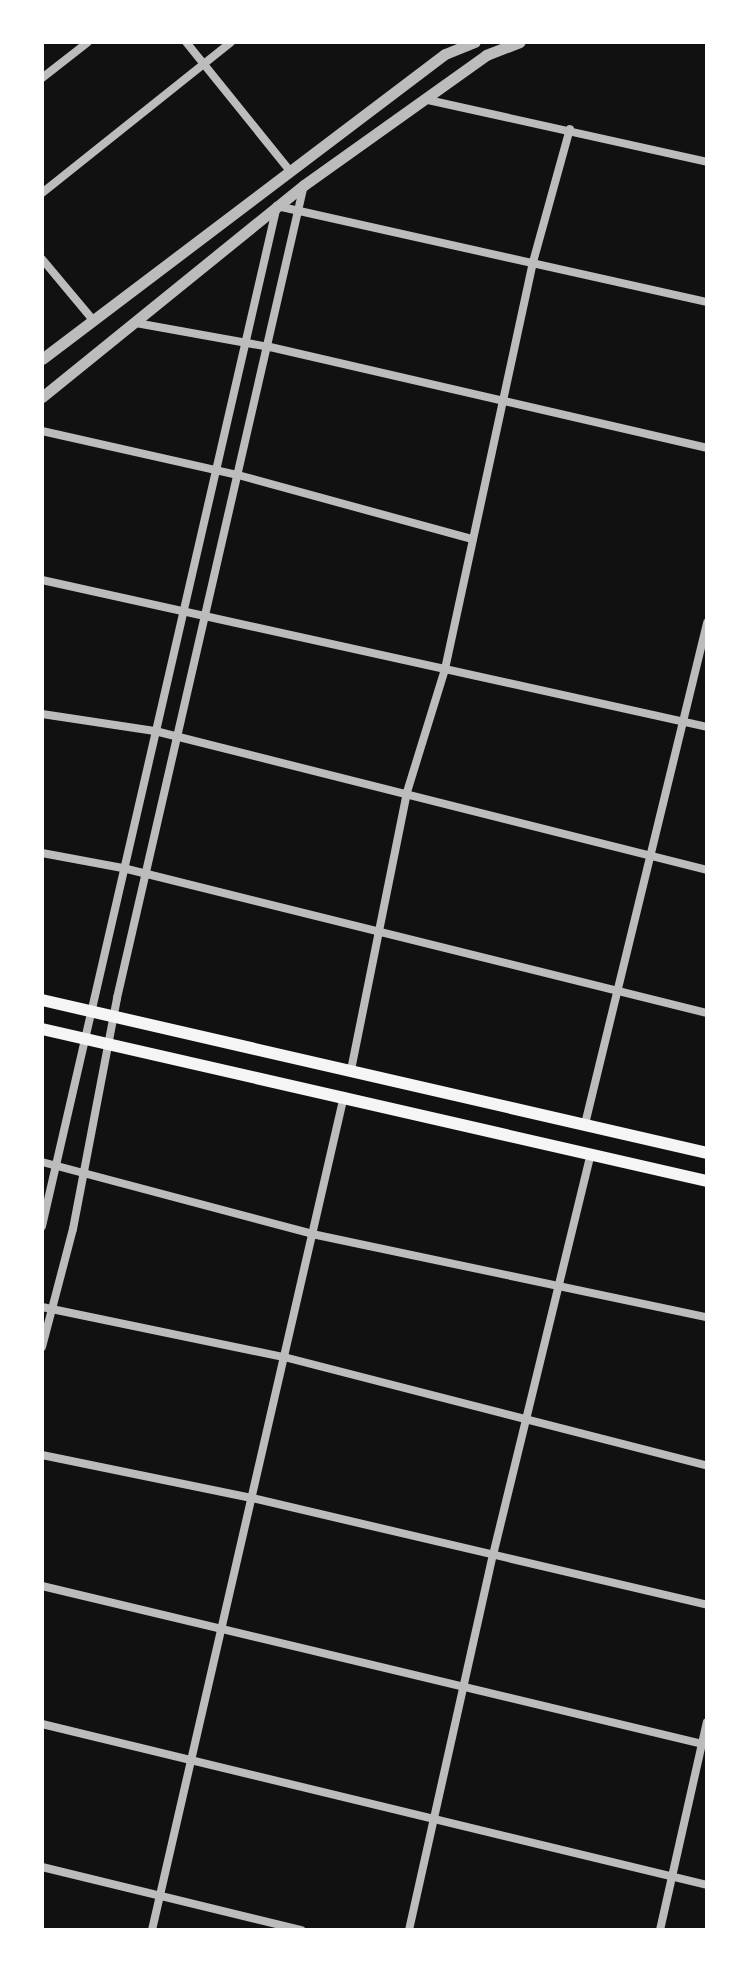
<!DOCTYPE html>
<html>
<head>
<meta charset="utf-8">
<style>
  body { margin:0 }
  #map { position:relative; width:749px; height:1972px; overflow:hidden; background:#111; font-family:"Archivo Narrow",sans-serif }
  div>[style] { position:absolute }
  .minor>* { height:8px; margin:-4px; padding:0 4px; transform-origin:4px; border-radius:4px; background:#bcbcbc }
  .tertiary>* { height:11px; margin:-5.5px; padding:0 5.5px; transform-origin:5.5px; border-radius:5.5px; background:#bcbcbc }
  .secondary>* { height:12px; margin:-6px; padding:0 6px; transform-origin:6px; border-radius:6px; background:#f5f5f5 }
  span { translate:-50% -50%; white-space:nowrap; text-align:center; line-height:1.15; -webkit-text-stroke:6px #fff; paint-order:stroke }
  .frame { position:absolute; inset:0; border:44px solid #fff; pointer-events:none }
</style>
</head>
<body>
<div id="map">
  <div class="minor">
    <div style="left:186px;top:42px;width:166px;rotate:51.1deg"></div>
    <div style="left:42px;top:78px;width:58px;rotate:-38deg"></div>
    <div style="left:428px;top:100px;width:286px;rotate:12.5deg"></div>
    <div style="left:42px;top:193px;width:242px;rotate:-38.6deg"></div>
    <div style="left:42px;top:259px;width:80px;rotate:50.1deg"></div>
    <div style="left:136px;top:323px;width:136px;rotate:10.2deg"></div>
    <div style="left:270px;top:347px;width:449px;rotate:13deg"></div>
    <div style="left:42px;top:431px;width:201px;rotate:12.7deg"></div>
    <div style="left:238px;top:475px;width:243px;rotate:15.3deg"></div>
    <div style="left:42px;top:580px;width:681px;rotate:12.46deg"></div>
    <div style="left:42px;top:714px;width:114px;rotate:8.6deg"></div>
    <div style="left:155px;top:731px;width:569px;rotate:14.13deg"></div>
    <div style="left:42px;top:853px;width:82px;rotate:10.5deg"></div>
    <div style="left:123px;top:868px;width:602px;rotate:13.94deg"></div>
    <div style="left:351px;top:1070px;width:284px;rotate:-78.6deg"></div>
    <div style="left:407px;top:792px;width:129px;rotate:-72.8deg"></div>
    <div style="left:445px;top:669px;width:416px;rotate:-77.8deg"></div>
    <div style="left:533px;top:262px;width:138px;rotate:-74.5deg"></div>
    <div style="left:585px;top:1124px;width:516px;rotate:-76.31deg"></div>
    <div style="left:42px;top:1162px;width:279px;rotate:14.9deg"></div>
    <div style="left:312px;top:1234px;width:404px;rotate:11.9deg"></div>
    <div style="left:42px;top:1226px;width:1047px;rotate:-77.03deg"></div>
    <div style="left:277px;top:206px;width:441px;rotate:12.6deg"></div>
    <div style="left:42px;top:1307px;width:247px;rotate:11.7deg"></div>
    <div style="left:284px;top:1357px;width:437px;rotate:14.4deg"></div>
    <div style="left:42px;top:1347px;width:122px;rotate:-75.3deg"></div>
    <div style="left:73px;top:1229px;width:235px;rotate:-79.2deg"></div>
    <div style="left:117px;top:998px;width:834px;rotate:-77.05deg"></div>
    <div style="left:42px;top:1455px;width:214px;rotate:11.6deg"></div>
    <div style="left:252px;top:1498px;width:467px;rotate:13.2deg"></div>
    <div style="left:42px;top:1586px;width:684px;rotate:13.45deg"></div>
    <div style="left:42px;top:1724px;width:684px;rotate:13.61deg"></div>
    <div style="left:42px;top:1867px;width:267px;rotate:13.7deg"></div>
    <div style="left:152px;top:1930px;width:856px;rotate:-77.04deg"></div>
    <div style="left:409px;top:1930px;width:384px;rotate:-77.4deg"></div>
    <div style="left:493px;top:1555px;width:413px;rotate:-76.3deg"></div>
    <div style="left:660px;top:1930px;width:213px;rotate:-77.3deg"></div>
  </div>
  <div class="tertiary">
    <div style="left:42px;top:359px;width:505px;rotate:-37.12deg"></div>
    <div style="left:445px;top:54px;width:32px;rotate:-22deg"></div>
    <div style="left:42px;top:397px;width:337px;rotate:-39deg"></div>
    <div style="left:304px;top:185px;width:224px;rotate:-35.5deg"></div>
    <div style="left:486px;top:55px;width:36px;rotate:-21deg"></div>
  </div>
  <div class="secondary">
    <div style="left:42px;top:1000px;width:682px;rotate:12.96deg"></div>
    <div style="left:42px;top:1029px;width:682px;rotate:12.88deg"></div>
  </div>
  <div class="frame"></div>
</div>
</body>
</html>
